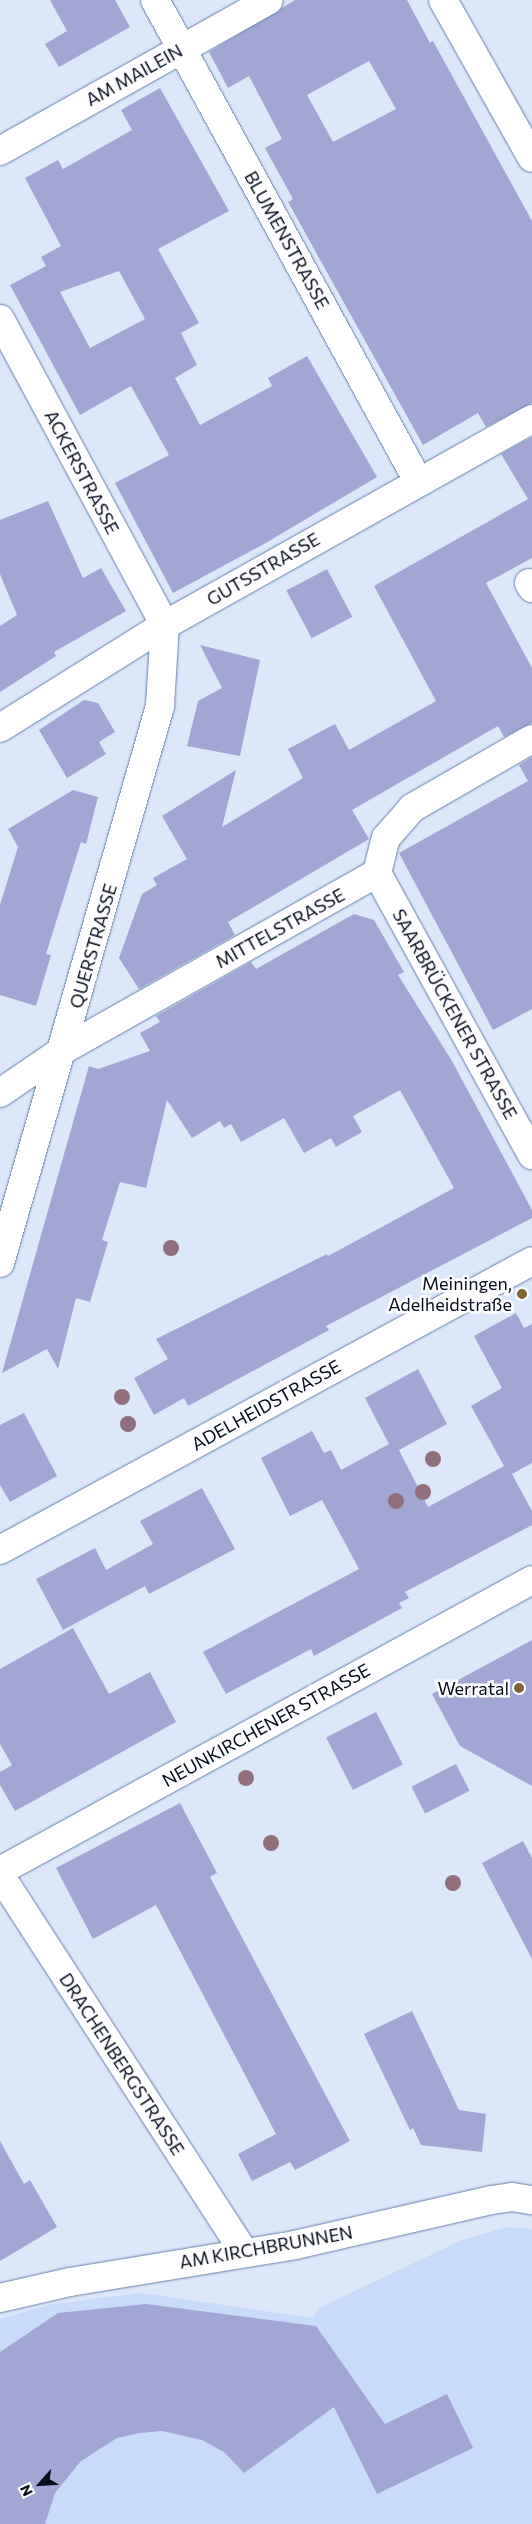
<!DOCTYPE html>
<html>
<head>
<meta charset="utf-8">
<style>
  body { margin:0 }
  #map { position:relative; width:532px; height:2524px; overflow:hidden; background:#dce7fa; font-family:Commissioner,sans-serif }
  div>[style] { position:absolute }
  .built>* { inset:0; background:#c9dbfa }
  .building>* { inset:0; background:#a1a6d5; transform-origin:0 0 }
  .roads { filter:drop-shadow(0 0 1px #6880a9) drop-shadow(0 0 1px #6880a9) }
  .street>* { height:28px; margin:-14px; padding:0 14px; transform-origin:14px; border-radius:14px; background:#fff }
  .trees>* { width:16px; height:16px; margin:-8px; border-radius:50%; background:#916f7c }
  .dots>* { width:14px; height:14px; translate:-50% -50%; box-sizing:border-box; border:2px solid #fff; border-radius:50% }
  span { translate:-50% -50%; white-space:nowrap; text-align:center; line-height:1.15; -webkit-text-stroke:5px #fff; paint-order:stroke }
  .street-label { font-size:18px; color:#060e1d }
  .poi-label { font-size:18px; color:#060e1d }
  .right { translate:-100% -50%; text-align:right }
  .north { position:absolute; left:15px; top:2459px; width:50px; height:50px; -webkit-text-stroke:4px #fff; paint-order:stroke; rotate:244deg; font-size:14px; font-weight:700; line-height:20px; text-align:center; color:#060e1d }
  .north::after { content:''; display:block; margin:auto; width:18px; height:22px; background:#060e1d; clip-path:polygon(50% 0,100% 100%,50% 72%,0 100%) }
</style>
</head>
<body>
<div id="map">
  <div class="built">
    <div style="clip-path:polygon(507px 2227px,532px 2229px,532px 2524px,0 2524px,0 2319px,52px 2304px,141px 2293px,313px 2318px,319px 2308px,462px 2240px)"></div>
  </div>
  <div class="building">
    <div style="clip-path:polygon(50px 0,115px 0,130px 27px,59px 67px,45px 44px,67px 31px)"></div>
    <div style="clip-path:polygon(evenodd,295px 0,407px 0,430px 43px,433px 41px,532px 221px,532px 403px,486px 427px,478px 413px,423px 445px,288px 202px,293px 199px,265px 148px,282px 139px,249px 76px,228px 88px,209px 52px,295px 0,369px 61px,396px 109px,333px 142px,307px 95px,369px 61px)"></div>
    <div style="clip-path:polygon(evenodd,160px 88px,229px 211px,158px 249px,199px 323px,181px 333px,197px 365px,175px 378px,200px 425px,272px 386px,268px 378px,307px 356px,377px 477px,264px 544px,173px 593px,115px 483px,169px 455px,131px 386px,80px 415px,10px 285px,46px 266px,41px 257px,61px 246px,25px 178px,58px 160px,63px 169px,132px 130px,121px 110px,160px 88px,119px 271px,145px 319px,90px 348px,60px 292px,119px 271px)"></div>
    <div style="clip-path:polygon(532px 437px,532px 558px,486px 583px,532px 668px,532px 723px,504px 737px,498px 726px,352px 810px,369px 839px,228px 922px,235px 935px,139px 989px,119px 958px,142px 894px,157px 885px,153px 878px,187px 859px,162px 816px,236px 770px,222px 827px,303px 778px,288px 749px,335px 724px,349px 750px,436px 701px,374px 586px,528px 499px,501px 454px)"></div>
    <div style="clip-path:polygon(48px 501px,83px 578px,101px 568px,126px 611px,54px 652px,56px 656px,0 692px,0 626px,17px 615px,0 574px,0 520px)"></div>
    <div style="left:327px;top:569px;width:54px;height:46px;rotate:62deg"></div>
    <div style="clip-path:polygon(200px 645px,260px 660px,240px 756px,187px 746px,198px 701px,222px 688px)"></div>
    <div style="clip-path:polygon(84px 700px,98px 703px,115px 732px,99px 742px,106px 754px,67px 778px,39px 730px)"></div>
    <div style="clip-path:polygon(532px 757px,532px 1009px,493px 1030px,399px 853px,528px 781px,519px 765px)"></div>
    <div style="clip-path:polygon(73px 790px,98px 797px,86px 844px,81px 842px,46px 954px,51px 955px,36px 1006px,0 995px,0 905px,18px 847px,8px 829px)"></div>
    <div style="clip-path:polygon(354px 914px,374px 920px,404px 972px,398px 975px,452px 1061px,532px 1210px,532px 1218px,326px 1326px,329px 1330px,188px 1406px,184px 1398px,154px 1415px,134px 1378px,168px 1359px,156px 1339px,327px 1254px,328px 1256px,454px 1188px,400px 1090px,353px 1116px,362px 1132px,336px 1147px,331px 1138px,304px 1153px,284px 1118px,241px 1142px,231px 1124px,224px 1128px,220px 1121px,192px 1138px,167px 1100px,146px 1188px,120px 1182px,102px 1240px,108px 1242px,90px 1302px,76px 1298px,58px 1369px,47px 1349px,2px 1373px,89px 1066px,98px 1069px,150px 1051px,140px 1033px,160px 1022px,156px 1016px,251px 962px,256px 969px)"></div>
    <div style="clip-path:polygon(516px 1313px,524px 1328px,532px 1324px,532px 1463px,512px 1474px,532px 1511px,532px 1525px,405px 1592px,409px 1598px,399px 1603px,402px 1608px,314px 1656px,311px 1649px,226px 1694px,203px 1652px,359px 1569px,322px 1500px,290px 1516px,261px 1458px,312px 1431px,324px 1453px,331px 1450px,341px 1470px,389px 1444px,365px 1398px,418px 1369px,447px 1424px,399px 1450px,428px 1507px,504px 1466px,471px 1406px,502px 1388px,474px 1336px)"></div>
    <div style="clip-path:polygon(24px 1413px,57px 1476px,10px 1502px,0 1485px,0 1425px)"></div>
    <div style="clip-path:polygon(202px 1488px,235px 1549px,149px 1594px,145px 1586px,63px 1630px,36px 1579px,95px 1548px,106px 1570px,153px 1544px,140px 1521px)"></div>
    <div style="clip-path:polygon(73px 1628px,109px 1694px,150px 1672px,176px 1722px,15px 1811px,0 1785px,0 1772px,12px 1765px,0 1744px,0 1669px)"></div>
    <div style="clip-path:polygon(532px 1640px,532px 1786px,460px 1746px,432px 1694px)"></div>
    <div style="left:376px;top:1712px;width:59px;height:56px;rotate:63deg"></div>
    <div style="left:456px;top:1764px;width:30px;height:50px;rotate:63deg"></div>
    <div style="clip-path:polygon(180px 1803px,217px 1873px,210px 1877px,350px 2141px,295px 2170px,290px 2162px,252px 2181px,238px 2154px,276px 2134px,156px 1905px,93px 1939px,56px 1868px)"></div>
    <div style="clip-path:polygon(523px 1841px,532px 1858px,532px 1959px,482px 1863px)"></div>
    <div style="clip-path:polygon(412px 2011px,459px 2110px,486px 2114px,482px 2152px,421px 2145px,413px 2128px,410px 2130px,364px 2034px)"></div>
    <div style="clip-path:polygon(0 2141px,24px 2184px,30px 2180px,57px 2227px,0 2261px)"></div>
    <div style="clip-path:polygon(146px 2304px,316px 2326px,385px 2424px,447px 2394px,473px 2448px,377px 2494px,334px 2407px,244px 2473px,224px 2452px,202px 2440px,162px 2431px,140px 2433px,117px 2438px,81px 2461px,55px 2493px,45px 2524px,0 2524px,0 2352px,58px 2313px)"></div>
  </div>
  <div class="roads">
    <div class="street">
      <div style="left:155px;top:0;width:548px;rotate:61.33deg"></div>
      <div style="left:443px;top:0;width:181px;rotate:60.6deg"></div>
      <div style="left:0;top:151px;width:308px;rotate:-29.3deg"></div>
      <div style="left:0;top:319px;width:348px;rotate:61.7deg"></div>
      <div style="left:529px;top:583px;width:6px;rotate:59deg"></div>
      <div style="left:0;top:728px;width:195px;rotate:-32deg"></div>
      <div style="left:165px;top:625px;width:421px;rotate:-29.3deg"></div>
      <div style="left:377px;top:873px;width:322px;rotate:61.2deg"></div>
      <div style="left:0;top:1093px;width:76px;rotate:-34.3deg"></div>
      <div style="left:63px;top:1050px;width:360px;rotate:-29.4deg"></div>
      <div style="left:377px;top:873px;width:36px;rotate:-76deg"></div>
      <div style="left:386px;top:838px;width:40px;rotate:-49deg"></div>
      <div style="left:412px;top:808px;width:138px;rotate:-29.9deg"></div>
      <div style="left:0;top:1263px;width:580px;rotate:-73.97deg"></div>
      <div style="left:160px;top:706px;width:81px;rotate:-86.5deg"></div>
      <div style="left:0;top:1550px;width:605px;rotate:-28.51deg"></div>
      <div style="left:0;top:1871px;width:606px;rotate:-28.68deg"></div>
      <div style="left:0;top:1875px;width:449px;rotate:57.1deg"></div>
      <div style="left:0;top:2298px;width:72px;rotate:-12.9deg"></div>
      <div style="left:70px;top:2282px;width:228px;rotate:-9.3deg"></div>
      <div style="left:295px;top:2245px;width:201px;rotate:-12.9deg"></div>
      <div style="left:491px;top:2200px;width:21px;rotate:-8deg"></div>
      <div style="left:512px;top:2197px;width:20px;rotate:9deg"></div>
    </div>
  </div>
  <div class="trees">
    <div style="left:171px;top:1248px"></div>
    <div style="left:122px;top:1397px"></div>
    <div style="left:128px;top:1424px"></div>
    <div style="left:433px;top:1459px"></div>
    <div style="left:423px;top:1492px"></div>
    <div style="left:396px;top:1501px"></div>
    <div style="left:246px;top:1778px"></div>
    <div style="left:271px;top:1843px"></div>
    <div style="left:453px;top:1883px"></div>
  </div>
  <div class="dots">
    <div style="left:522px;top:1294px;background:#7d6335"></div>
    <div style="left:519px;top:1688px;background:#7d6335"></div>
  </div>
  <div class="street-label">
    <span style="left:134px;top:75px;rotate:-29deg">AM MAILEIN</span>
    <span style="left:287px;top:240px;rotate:61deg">BLUMENSTRASSE</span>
    <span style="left:82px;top:472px;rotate:62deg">ACKERSTRASSE</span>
    <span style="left:263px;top:569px;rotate:-30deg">GUTSSTRASSE</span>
    <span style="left:280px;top:928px;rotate:-29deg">MITTELSTRASSE</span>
    <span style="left:93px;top:946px;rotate:-74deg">QUERSTRASSE</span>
    <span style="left:455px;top:1014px;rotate:61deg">SAARBRÜCKENER STRASSE</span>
    <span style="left:266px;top:1405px;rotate:-29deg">ADELHEIDSTRASSE</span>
    <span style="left:266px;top:1725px;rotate:-29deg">NEUNKIRCHENER STRASSE</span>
    <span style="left:122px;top:2064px;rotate:57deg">DRACHENBERGSTRASSE</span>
    <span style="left:266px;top:2247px;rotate:-10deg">AM KIRCHBRUNNEN</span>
  </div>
  <div class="poi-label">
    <span class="right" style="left:512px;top:1294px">Meiningen,<br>Adelheidstraße</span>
    <span class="right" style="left:509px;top:1688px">Werratal</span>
  </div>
  <div class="north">N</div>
</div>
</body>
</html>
